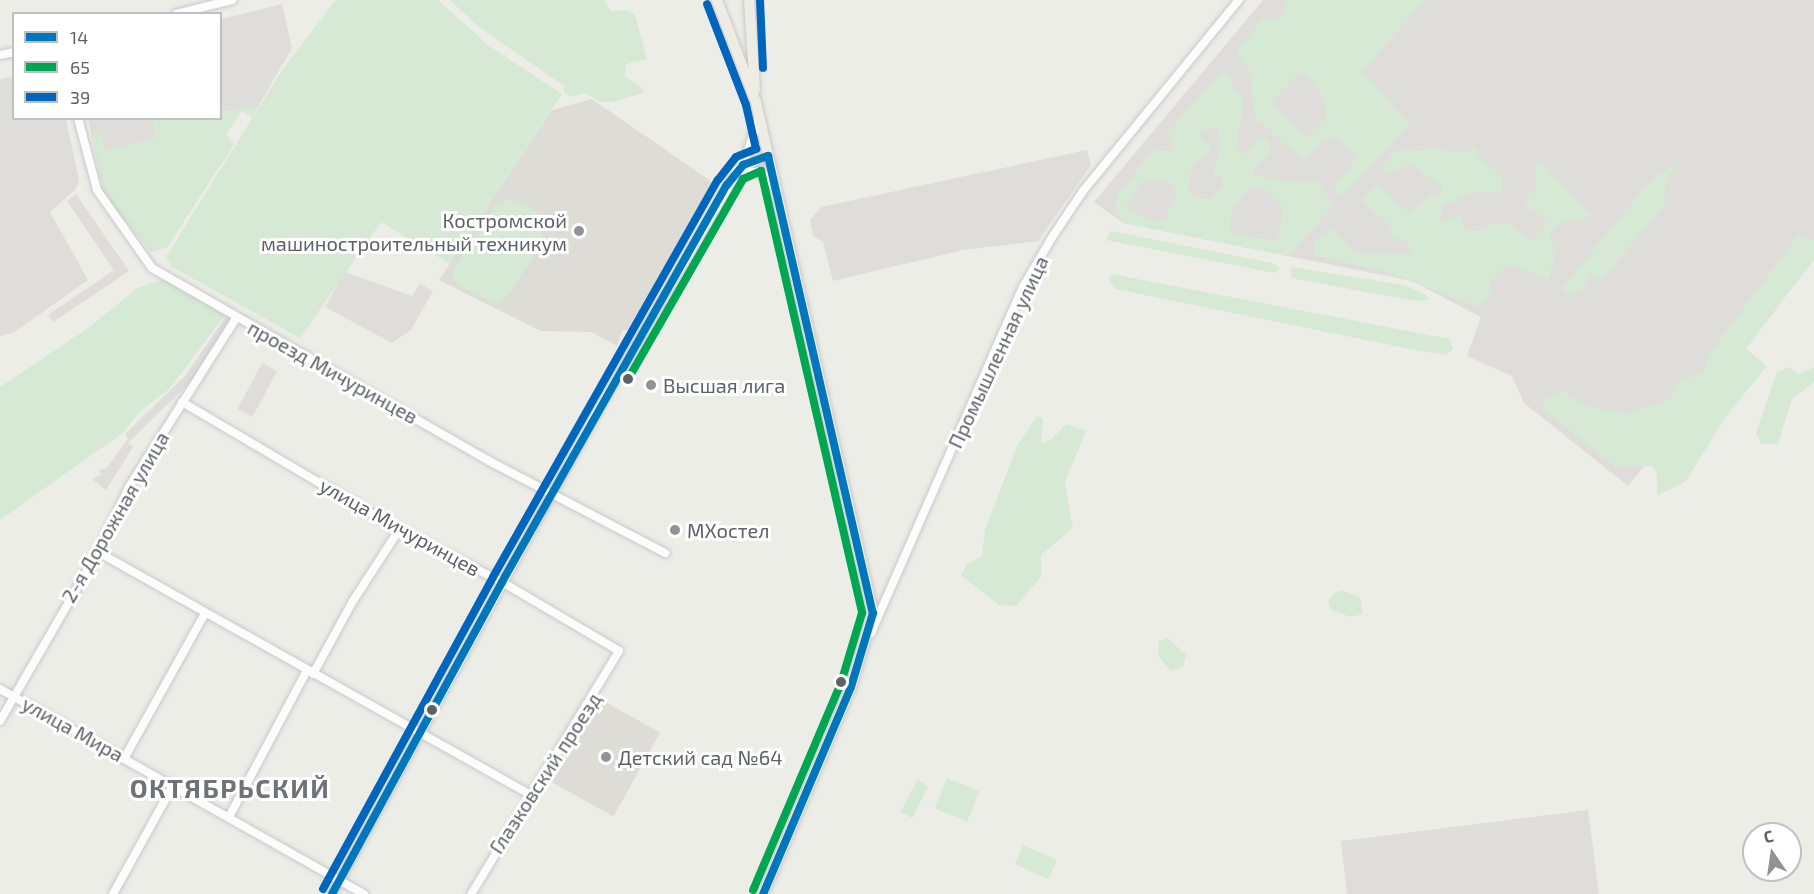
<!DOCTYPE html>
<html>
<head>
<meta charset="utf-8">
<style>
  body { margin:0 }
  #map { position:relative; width:1814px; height:894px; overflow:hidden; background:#edede8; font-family:"Exo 2",sans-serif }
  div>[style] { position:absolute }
  .industrial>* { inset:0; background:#deddd9; transform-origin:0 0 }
  .education>* { inset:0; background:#dddcd7; transform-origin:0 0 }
  .green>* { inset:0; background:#d6e9d5; transform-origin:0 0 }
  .roads { filter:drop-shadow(0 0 2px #c9c9c9) drop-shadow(0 0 2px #c9c9c9) }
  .minor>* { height:8px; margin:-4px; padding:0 4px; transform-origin:4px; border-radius:4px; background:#fcfcfc }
  .highway>* { height:10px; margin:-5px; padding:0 5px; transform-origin:5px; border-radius:5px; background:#efece3 }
  .bus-1>* { height:8px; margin:-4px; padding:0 4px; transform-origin:4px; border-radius:4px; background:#0076bd }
  .bus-2>* { height:8px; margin:-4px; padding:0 4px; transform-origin:4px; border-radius:4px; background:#00a651 }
  .bus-3>* { height:8px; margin:-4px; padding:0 4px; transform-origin:4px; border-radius:4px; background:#0065bd }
  .dots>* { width:16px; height:16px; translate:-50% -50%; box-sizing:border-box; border:3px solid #fff; border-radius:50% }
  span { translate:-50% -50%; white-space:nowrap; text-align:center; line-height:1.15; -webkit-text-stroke:6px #fff; paint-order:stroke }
  .poi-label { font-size:20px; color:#5e6166 }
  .right { translate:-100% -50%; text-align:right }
  .left { translate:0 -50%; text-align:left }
  .street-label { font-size:20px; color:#5e6166 }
  .district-label { font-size:26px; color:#6f7378; font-weight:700; letter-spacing:1.5px }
  .legend { position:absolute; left:12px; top:12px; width:210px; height:108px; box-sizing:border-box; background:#fff; border:2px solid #bfc0c2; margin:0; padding:8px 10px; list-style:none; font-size:18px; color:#5e6166 }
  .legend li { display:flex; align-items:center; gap:12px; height:30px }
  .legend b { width:30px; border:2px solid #bfc0c2 }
  .north { position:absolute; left:1742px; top:822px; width:60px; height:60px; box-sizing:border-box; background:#fff; border:2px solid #bfc0c2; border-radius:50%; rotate:347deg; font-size:16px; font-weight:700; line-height:24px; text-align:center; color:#5e6166 }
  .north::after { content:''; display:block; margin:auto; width:21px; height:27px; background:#909294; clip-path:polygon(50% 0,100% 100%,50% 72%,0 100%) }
</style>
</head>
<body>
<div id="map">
  <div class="industrial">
    <div style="clip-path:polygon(1263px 0,1814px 0,1814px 260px,1628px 486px,1524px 403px,1512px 376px,1467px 356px,1481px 317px,1412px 281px,1123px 223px,1094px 202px)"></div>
    <div style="clip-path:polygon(282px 4px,292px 48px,252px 117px,242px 111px,226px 134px,234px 144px,167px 247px,151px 252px,104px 194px,88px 119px,220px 118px,221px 19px)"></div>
    <div style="clip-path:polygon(13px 76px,14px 118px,66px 119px,79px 180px,76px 189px,50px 212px,88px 280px,13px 333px,0 336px,0 79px)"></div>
    <div style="clip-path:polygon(1087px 150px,1091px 165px,1038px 241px,963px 250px,833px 281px,823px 242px,813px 236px,810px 220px,821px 207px)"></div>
    <div style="clip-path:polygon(76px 194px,129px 271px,53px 322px,48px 315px,114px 270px,67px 201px)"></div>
    <div style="clip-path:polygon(345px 272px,412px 296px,420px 284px,433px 291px,411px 330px,392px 343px,325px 307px)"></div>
    <div style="clip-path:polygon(227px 315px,234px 318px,191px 381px,128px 443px,133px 447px,106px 490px,92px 479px,101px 475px,99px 470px,107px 468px,128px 439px,125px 434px,185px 376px)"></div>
    <div style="left:262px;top:363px;width:17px;height:52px;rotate:28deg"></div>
    <div style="clip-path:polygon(1588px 810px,1599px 894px,1347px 894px,1341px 841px)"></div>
  </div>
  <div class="education">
    <div style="clip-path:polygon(592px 99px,712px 182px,630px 329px,622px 331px,617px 346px,591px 332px,541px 331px,439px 280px,552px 110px)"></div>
    <div style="left:598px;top:698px;width:71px;height:96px;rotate:29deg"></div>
  </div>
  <div class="green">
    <div style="clip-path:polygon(336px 0,438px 0,489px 46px,562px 94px,450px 264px,381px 222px,300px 338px,172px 267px,166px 257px,282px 70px)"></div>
    <div style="clip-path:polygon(450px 0,604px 0,611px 11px,627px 10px,635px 15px,647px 59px,626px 64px,625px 76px,641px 87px,643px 93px,613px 102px,600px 102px,585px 93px,571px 97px,564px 93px,564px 86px,479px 27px)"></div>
    <div style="clip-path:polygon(evenodd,1285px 0,1425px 0,1362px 71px,1410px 124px,1344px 195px,1339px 196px,1333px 184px,1348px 172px,1357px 156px,1334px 136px,1323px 141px,1305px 160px,1284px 144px,1257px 118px,1253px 108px,1251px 73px,1236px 53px,1265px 16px,1275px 22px,1284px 13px,1285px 0,1301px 71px,1322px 94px,1327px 117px,1307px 137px,1271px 102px,1301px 71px)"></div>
    <div style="clip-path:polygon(evenodd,1222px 72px,1228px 75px,1235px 92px,1244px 98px,1236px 151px,1246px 154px,1259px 137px,1266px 138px,1272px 151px,1253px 170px,1254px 175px,1287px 182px,1313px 181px,1321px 185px,1333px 206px,1288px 256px,1123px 223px,1115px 209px,1118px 195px,1154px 149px,1170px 151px,1174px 143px,1167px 133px,1222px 72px,1216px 128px,1221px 143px,1213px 173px,1222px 177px,1224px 185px,1211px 199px,1197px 197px,1188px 191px,1189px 179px,1194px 163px,1211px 152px,1210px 145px,1201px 141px,1201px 131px,1216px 128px,1222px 72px,1162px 179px,1171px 183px,1177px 192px,1165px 220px,1151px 221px,1125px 208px,1141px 182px,1162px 179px,1222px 72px,1249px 188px,1264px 188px,1282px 205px,1280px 235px,1274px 241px,1230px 233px,1232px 210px,1249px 188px)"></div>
    <div style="clip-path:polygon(259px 105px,252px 117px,242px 111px,226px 134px,234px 144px,167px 247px,151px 252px,104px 194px,91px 134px,102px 135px,105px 150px,156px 138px,152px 119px,220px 118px,221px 109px,232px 111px)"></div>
    <div style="clip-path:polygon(1476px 146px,1478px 156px,1503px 178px,1501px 192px,1469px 193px,1448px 204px,1444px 202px,1439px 222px,1460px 216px,1464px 229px,1476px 231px,1496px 223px,1508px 223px,1532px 241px,1548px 223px,1524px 202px,1536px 187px,1535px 169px,1541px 161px,1591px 215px,1577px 222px,1563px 220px,1549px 234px,1556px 252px,1548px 279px,1508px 264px,1488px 284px,1493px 291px,1478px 307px,1387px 272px,1314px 255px,1315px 240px,1331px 229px,1357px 253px,1411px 253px,1408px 242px,1393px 237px,1386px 222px,1362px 200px,1377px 185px,1409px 213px,1432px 194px,1441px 196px,1442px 187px,1411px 164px,1390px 174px,1380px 169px,1394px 152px,1404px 148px,1415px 151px,1434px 147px,1450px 153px,1467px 152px)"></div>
    <div style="clip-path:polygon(1672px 165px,1676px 167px,1665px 186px,1664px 206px,1600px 282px,1591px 275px,1584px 287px,1569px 296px,1563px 288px,1644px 188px)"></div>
    <div style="clip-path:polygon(510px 199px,530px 206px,539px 215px,544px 242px,506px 298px,495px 304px,457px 285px,452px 273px,495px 206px)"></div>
    <div style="clip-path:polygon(1111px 231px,1272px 263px,1280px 268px,1275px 273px,1106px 240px)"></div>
    <div style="clip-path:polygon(1798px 235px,1814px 241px,1814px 259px,1746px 349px,1767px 366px,1727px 415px,1685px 482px,1657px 496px,1657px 475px,1652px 466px,1616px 467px,1542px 408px,1545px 398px,1562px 391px,1588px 406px,1627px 414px,1672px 398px,1677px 383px,1703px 372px,1710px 353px)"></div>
    <div style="clip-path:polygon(1291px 267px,1404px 285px,1425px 294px,1429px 300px,1415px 301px,1291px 278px)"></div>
    <div style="clip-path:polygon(1111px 274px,1450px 339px,1453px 349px,1446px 355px,1420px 351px,1115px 289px,1109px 280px)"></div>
    <div style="clip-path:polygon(166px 279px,226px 314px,169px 389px,139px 412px,124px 432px,0 520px,0 387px,91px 326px,137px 288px)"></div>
    <div style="clip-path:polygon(1789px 367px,1799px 374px,1814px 367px,1814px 382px,1792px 399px,1778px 444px,1761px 444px,1756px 433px,1777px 372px)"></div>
    <div style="clip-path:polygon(1037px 416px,1043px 418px,1041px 443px,1052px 439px,1066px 424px,1086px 431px,1065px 482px,1073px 528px,1041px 555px,1041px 577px,1016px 606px,999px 605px,961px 575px,967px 564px,982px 556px,985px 530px,1017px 446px)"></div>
    <div style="clip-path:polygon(1341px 590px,1360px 597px,1363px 614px,1351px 617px,1331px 610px,1328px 602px,1334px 593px)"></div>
    <div style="clip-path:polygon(1168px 638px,1186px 655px,1183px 667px,1171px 671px,1158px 656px,1159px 641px)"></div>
    <div style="left:947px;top:778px;width:35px;height:33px;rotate:22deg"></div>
    <div style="left:917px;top:780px;width:13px;height:36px;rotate:27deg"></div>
    <div style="left:1023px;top:845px;width:37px;height:21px;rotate:24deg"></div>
  </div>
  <div class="roads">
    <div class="minor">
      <div style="left:176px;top:14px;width:58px;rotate:-14deg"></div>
      <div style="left:0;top:55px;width:14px;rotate:-12deg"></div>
      <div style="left:78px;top:118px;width:74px;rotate:75.2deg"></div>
      <div style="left:97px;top:190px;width:95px;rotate:54.8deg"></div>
      <div style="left:152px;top:268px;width:388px;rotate:29.8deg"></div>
      <div style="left:489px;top:461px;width:199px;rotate:27.6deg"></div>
      <div style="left:742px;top:167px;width:28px;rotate:-23deg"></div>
      <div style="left:736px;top:171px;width:26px;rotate:2deg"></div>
      <div style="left:762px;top:172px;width:17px;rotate:50deg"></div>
      <div style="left:182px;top:402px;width:252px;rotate:30.5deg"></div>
      <div style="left:399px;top:530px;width:115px;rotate:26.8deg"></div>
      <div style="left:502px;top:582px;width:136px;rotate:30.5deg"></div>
      <div style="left:619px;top:651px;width:285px;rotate:121.3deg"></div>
      <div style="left:98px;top:552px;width:498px;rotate:29.3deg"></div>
      <div style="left:871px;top:633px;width:378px;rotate:-66.3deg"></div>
      <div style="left:1023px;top:287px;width:56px;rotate:-59.7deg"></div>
      <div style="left:1051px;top:239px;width:58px;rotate:-56.3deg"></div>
      <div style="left:1083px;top:191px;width:247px;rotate:-50.8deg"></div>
      <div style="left:313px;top:674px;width:83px;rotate:-61.3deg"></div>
      <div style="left:353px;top:601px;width:85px;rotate:-57.1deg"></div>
      <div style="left:0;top:689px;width:418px;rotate:29.4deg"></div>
      <div style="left:0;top:721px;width:195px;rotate:-59.9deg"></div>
      <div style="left:98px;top:552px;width:72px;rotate:-64.5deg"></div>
      <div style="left:129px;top:487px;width:201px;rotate:-57.6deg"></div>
      <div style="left:125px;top:757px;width:165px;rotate:-60.9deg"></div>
      <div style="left:229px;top:817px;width:166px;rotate:-62deg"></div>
      <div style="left:113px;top:894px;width:126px;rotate:-61deg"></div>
      <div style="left:332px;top:894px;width:552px;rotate:-61.21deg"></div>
      <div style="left:598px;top:410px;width:293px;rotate:-59.7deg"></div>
      <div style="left:746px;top:157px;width:38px;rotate:-72deg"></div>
    </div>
    <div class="highway">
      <div style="left:717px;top:0;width:109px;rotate:69.1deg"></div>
      <div style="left:756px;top:102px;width:524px;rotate:77.1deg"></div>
      <div style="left:873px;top:613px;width:77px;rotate:106.6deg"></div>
      <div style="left:851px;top:687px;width:225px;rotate:113deg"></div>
      <div style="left:749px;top:0;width:90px;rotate:86.2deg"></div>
    </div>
  </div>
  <div class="bus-1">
    <div style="left:332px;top:894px;width:355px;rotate:-61.4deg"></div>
    <div style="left:502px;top:582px;width:456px;rotate:-60.5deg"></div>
    <div style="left:727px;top:185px;width:26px;rotate:-51deg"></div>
    <div style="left:743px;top:165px;width:27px;rotate:-20deg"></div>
    <div style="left:768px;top:156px;width:469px;rotate:77.1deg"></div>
    <div style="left:873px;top:613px;width:77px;rotate:106.6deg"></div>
    <div style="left:851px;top:687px;width:225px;rotate:113deg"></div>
  </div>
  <div class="bus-2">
    <div style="left:627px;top:381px;width:233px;rotate:-60.1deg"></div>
    <div style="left:743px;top:179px;width:20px;rotate:-24deg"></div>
    <div style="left:761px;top:171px;width:453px;rotate:77.1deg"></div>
    <div style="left:862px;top:613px;width:73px;rotate:106.7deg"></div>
    <div style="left:841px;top:683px;width:225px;rotate:113deg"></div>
  </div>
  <div class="bus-3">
    <div style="left:760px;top:0;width:68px;rotate:87.5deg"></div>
    <div style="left:323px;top:889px;width:355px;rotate:-61.4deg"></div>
    <div style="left:493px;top:577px;width:456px;rotate:-60.5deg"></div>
    <div style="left:718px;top:180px;width:29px;rotate:-52deg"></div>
    <div style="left:736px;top:157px;width:22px;rotate:-22deg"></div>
    <div style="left:756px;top:149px;width:45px;rotate:-102.8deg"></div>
    <div style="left:746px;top:105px;width:108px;rotate:-111.1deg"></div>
  </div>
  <div class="dots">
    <div style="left:579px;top:231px;background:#909294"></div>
    <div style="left:628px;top:379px;background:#5e6166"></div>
    <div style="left:651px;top:385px;background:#909294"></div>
    <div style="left:675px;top:530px;background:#909294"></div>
    <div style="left:841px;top:682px;background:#5e6166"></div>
    <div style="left:432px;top:710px;background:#5e6166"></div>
    <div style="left:606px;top:757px;background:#909294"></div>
  </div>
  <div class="poi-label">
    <span class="right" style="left:567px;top:232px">Костромской<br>машиностроительный техникум</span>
    <span class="left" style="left:663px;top:385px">Высшая лига</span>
    <span class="left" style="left:687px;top:530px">МХостел</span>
    <span class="left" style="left:618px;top:757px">Детский сад №64</span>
  </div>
  <div class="street-label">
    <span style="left:998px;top:352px;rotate:-65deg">Промышленная улица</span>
    <span style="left:333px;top:372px;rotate:29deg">проезд Мичуринцев</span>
    <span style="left:115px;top:517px;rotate:-60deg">2-я Дорожная улица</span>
    <span style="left:400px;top:527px;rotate:29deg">улица Мичуринцев</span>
    <span style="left:73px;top:729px;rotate:29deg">улица Мира</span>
    <span style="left:545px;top:773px;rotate:-57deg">Глазковский проезд</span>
  </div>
  <div class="district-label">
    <span style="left:230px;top:788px">ОКТЯБРЬСКИЙ</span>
  </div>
  <ul class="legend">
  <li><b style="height:8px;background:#0076bd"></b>14</li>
  <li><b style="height:8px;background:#00a651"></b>65</li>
  <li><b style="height:8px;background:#0065bd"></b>39</li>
  </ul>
  <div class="north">С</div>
</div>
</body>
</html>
